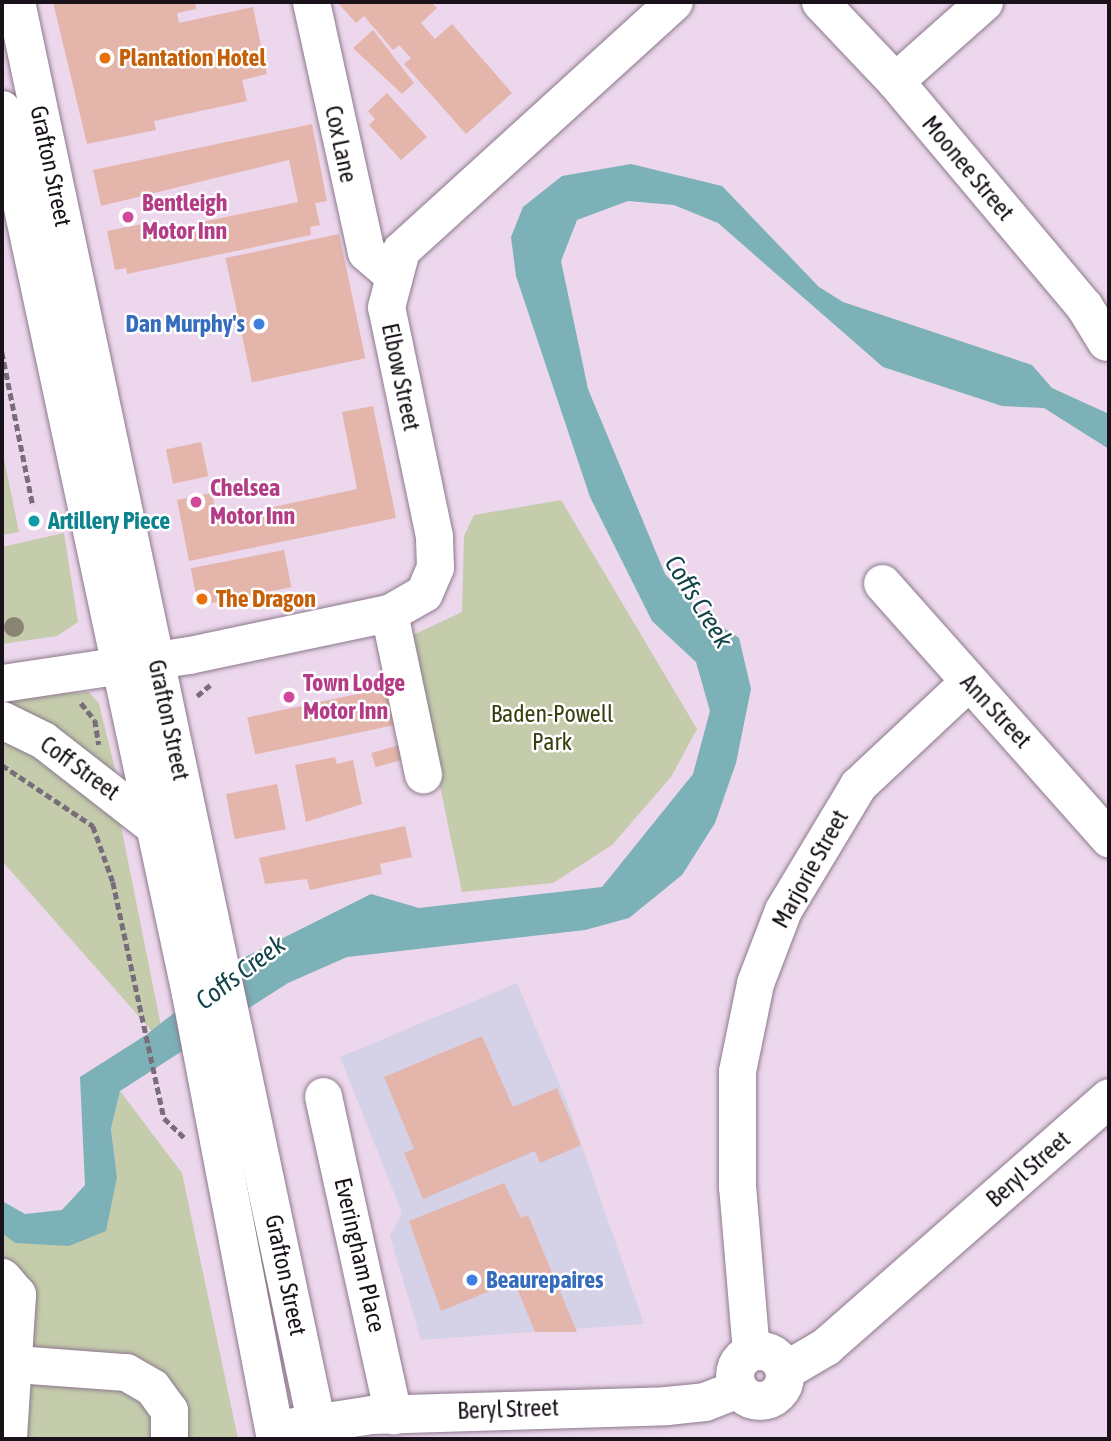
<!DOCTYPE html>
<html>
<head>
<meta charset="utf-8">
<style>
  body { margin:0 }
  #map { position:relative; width:1111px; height:1441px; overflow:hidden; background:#ecd7ec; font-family:"Asap Condensed",sans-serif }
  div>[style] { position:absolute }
  .commercial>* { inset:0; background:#d5d2e8 }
  .green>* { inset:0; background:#c4ccab }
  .water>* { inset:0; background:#7bb1b7 }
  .building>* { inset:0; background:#e4b5ab; transform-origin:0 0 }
  .path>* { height:4.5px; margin-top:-2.25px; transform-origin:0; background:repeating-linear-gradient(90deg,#7a6d7b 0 7px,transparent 0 10.5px) }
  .roads { filter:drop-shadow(0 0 2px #8c798c) drop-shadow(0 0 2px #8c798c) }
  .minor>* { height:37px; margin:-18.5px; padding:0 18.5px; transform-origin:18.5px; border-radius:18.5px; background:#fff }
  .major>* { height:38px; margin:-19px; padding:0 19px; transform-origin:19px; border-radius:19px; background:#fff }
  .major>.ring { margin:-19px; padding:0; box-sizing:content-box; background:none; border:38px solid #fff; border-radius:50% }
  .highway>* { height:38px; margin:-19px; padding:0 19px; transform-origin:19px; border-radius:19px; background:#fff }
  .trees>* { width:20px; height:20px; margin:-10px; border-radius:50%; background:#888372 }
  .dots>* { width:19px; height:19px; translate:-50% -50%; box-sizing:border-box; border:4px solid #fff; border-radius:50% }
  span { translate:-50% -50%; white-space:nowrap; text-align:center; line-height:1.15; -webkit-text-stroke:5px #fff; paint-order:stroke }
  .food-label { font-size:24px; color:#c56008; font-weight:700 }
  .left { translate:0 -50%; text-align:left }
  .street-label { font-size:24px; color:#19121a }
  .hotel-label { font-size:24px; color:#b23c85; font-weight:700 }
  .shop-label { font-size:24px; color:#366cbe; font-weight:700 }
  .right { translate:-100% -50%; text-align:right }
  .culture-label { font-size:24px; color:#0d838f; font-weight:700 }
  .park-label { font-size:24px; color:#373f0e }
  .water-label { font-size:26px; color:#124449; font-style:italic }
  .frame { position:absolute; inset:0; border:4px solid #19121a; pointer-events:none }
</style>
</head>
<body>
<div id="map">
  <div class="commercial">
    <div style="clip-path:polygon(517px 983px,566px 1100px,644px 1324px,421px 1340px,390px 1236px,402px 1213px,340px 1057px)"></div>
  </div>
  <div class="green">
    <div style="clip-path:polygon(2px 449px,19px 532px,2px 535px)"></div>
    <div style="clip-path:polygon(561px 500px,697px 729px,671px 777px,612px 845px,553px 883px,462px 892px,409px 637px,462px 612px,464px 536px,474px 515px)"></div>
    <div style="clip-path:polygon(64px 533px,78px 622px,57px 636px,2px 644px,2px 547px)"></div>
    <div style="clip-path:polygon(89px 692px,99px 704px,116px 773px,2px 707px,2px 695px)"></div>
    <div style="clip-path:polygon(2px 730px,120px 821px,165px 1046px,2px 861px)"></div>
    <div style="clip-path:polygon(120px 1091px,182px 1173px,238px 1439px,2px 1439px,2px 1233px,16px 1243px,117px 1177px,111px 1129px)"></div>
  </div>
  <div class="water">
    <div style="clip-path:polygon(631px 164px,722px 186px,819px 287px,843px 302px,1032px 365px,1052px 388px,1109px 414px,1109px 449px,1044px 408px,1002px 406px,883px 367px,718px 223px,674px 205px,628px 201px,577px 220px,561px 261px,588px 389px,665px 574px,705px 616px,739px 638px,751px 689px,736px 763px,715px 823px,682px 875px,629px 918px,585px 930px,347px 957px,288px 983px,120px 1091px,111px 1129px,117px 1177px,106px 1231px,69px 1246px,15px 1243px,2px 1233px,2px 1201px,25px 1214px,62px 1210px,85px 1185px,80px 1077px,146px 1035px,245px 957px,371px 894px,419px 908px,602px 887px,693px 774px,710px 711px,696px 662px,652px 621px,590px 497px,516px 276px,511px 237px,523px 207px,562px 176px)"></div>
  </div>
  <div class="building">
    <div style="clip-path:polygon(53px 2px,195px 2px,196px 9px,177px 13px,179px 23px,253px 7px,267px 74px,242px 80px,247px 101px,154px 121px,156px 130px,87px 144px)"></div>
    <div style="clip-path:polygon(337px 2px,431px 2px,437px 8px,421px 23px,435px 39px,452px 24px,512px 93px,466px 134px,404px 64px,411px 58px,399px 45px,393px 50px,364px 16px,356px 23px)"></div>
    <div style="clip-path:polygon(373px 30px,414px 83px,402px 94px,353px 48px)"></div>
    <div style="clip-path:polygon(387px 93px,427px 137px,401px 160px,369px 125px,375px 119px,368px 111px)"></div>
    <div style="clip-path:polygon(312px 124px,327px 201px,315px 203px,320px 225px,310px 227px,311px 235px,127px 274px,126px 268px,115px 270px,107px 231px,157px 221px,159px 231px,298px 202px,289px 160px,101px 206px,93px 170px)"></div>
    <div style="left:339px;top:234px;width:127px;height:116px;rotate:78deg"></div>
    <div style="clip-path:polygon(373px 406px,396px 518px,189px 561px,177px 500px,212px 493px,217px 519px,357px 489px,342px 412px)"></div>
    <div style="left:201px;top:442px;width:35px;height:36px;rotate:78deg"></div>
    <div style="left:284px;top:550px;width:38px;height:95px;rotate:79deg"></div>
    <div style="left:395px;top:686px;width:38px;height:151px;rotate:78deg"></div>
    <div style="left:406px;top:743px;width:15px;height:36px;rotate:74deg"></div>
    <div style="clip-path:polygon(335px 757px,337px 764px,353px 760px,362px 804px,306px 822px,295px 765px)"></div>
    <div style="left:277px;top:784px;width:46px;height:52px;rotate:79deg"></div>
    <div style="clip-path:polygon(405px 826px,412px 857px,380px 864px,382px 874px,310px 890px,307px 879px,265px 884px,259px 858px)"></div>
    <div style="clip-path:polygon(482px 1036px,513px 1107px,557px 1088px,581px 1145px,540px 1163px,535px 1151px,423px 1199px,404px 1153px,414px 1149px,384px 1077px)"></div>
    <div style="clip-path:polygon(504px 1183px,521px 1218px,528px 1215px,577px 1332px,535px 1332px,514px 1281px,441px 1311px,409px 1221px)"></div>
  </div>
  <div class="path">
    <div style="left:2px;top:352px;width:157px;rotate:78.6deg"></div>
    <div style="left:197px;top:696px;width:17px;rotate:-40deg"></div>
    <div style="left:81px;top:703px;width:22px;rotate:51deg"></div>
    <div style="left:95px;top:720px;width:25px;rotate:81deg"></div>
    <div style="left:2px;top:765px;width:110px;rotate:33.8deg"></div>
    <div style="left:93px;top:826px;width:59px;rotate:70.3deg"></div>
    <div style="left:113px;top:882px;width:241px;rotate:77.8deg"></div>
    <div style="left:164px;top:1118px;width:28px;rotate:44deg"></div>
  </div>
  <div class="roads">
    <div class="minor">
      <div style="left:311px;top:2px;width:256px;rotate:77.6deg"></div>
      <div style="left:366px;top:252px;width:33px;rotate:41deg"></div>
      <div style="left:820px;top:2px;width:109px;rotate:46.5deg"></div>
      <div style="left:895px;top:81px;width:294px;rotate:50deg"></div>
      <div style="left:1084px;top:306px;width:42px;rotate:58.6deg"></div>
      <div style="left:895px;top:81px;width:119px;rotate:-41.6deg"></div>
      <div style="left:882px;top:583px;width:342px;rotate:48.4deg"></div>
      <div style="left:389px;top:613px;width:165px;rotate:78.1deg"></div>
      <div style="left:2px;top:683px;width:189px;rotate:-8.5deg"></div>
      <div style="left:189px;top:655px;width:204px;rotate:-11.9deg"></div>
      <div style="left:389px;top:613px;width:40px;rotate:-29.7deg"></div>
      <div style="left:424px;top:593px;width:28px;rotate:-67deg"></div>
      <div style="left:435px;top:567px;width:31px;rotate:-92deg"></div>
      <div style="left:434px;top:536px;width:234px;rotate:-101.8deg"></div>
      <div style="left:386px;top:307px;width:59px;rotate:-75.3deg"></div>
      <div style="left:401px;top:250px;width:369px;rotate:-42.3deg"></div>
      <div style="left:2px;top:720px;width:46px;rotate:26deg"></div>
      <div style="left:43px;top:740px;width:138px;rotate:37.9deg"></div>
      <div style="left:323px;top:1096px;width:327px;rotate:77.6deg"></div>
      <div style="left:2px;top:1277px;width:23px;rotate:49deg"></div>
      <div style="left:17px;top:1294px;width:145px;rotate:93.6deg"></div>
      <div style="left:751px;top:1352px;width:166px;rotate:-94.8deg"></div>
      <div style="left:737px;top:1187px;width:116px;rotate:-90deg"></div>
      <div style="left:737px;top:1071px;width:90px;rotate:-78.4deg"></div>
      <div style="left:755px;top:983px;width:78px;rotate:-69deg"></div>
      <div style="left:783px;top:910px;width:146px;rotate:-59deg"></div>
      <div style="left:858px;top:785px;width:149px;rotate:-43.1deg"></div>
      <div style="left:2px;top:1363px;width:124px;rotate:4.2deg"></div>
      <div style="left:126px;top:1372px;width:30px;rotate:30deg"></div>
      <div style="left:152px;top:1387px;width:29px;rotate:54deg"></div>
      <div style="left:169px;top:1410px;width:29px;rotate:90deg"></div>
    </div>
    <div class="major">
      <div class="ring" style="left:735px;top:1351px;width:12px;height:12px"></div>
      <div style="left:785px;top:1371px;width:48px;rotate:-30.3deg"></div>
      <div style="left:826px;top:1347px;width:377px;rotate:-41.3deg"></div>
      <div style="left:276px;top:1430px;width:97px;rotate:-8.9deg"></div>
      <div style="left:372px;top:1415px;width:295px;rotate:-1.7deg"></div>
      <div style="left:667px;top:1406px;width:38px;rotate:-6deg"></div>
      <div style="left:705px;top:1402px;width:36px;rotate:-21deg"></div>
    </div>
    <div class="highway">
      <div style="left:16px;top:2px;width:1469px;rotate:78.06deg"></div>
      <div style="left:2px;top:110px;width:904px;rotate:77.93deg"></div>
      <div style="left:191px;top:994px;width:453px;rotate:79.2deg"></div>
    </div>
  </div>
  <div class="trees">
    <div style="left:14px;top:627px"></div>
  </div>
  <div class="dots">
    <div style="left:105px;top:58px;background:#e8710a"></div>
    <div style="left:128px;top:217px;background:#d1479c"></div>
    <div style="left:259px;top:324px;background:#3f7fe0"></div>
    <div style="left:196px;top:502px;background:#d1479c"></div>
    <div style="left:34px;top:521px;background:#0f9aa8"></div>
    <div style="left:202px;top:599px;background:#e8710a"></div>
    <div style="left:289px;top:697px;background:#d1479c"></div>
    <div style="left:472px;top:1280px;background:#3f7fe0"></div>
  </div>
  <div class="food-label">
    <span class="left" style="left:119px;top:58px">Plantation Hotel</span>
    <span class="left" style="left:216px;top:599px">The Dragon</span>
  </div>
  <div class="street-label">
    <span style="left:341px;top:144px;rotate:78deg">Cox Lane</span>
    <span style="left:51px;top:166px;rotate:78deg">Grafton Street</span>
    <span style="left:968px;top:168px;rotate:50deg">Moonee Street</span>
    <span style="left:401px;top:377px;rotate:78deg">Elbow Street</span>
    <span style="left:996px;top:711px;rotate:47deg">Ann Street</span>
    <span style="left:169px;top:720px;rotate:78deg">Grafton Street</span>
    <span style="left:80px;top:768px;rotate:36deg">Coff Street</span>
    <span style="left:810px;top:869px;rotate:-61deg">Marjorie Street</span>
    <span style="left:1028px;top:1169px;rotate:-41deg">Beryl Street</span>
    <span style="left:360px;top:1255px;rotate:77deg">Everingham Place</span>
    <span style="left:286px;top:1275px;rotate:78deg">Grafton Street</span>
    <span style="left:508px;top:1409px;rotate:-2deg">Beryl Street</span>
  </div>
  <div class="hotel-label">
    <span class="left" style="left:142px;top:217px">Bentleigh<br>Motor Inn</span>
    <span class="left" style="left:210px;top:502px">Chelsea<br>Motor Inn</span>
    <span class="left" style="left:303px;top:697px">Town Lodge<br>Motor Inn</span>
  </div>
  <div class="shop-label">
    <span class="right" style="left:245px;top:324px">Dan Murphy's</span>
    <span class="left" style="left:486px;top:1280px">Beaurepaires</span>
  </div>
  <div class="culture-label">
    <span class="left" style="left:48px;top:521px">Artillery Piece</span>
  </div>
  <div class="park-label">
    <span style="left:552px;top:728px">Baden-Powell<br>Park</span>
  </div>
  <div class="water-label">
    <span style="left:698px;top:602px;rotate:58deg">Coffs Creek</span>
    <span style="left:241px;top:973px;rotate:-37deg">Coffs Creek</span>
  </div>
  <div class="frame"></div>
</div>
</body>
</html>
